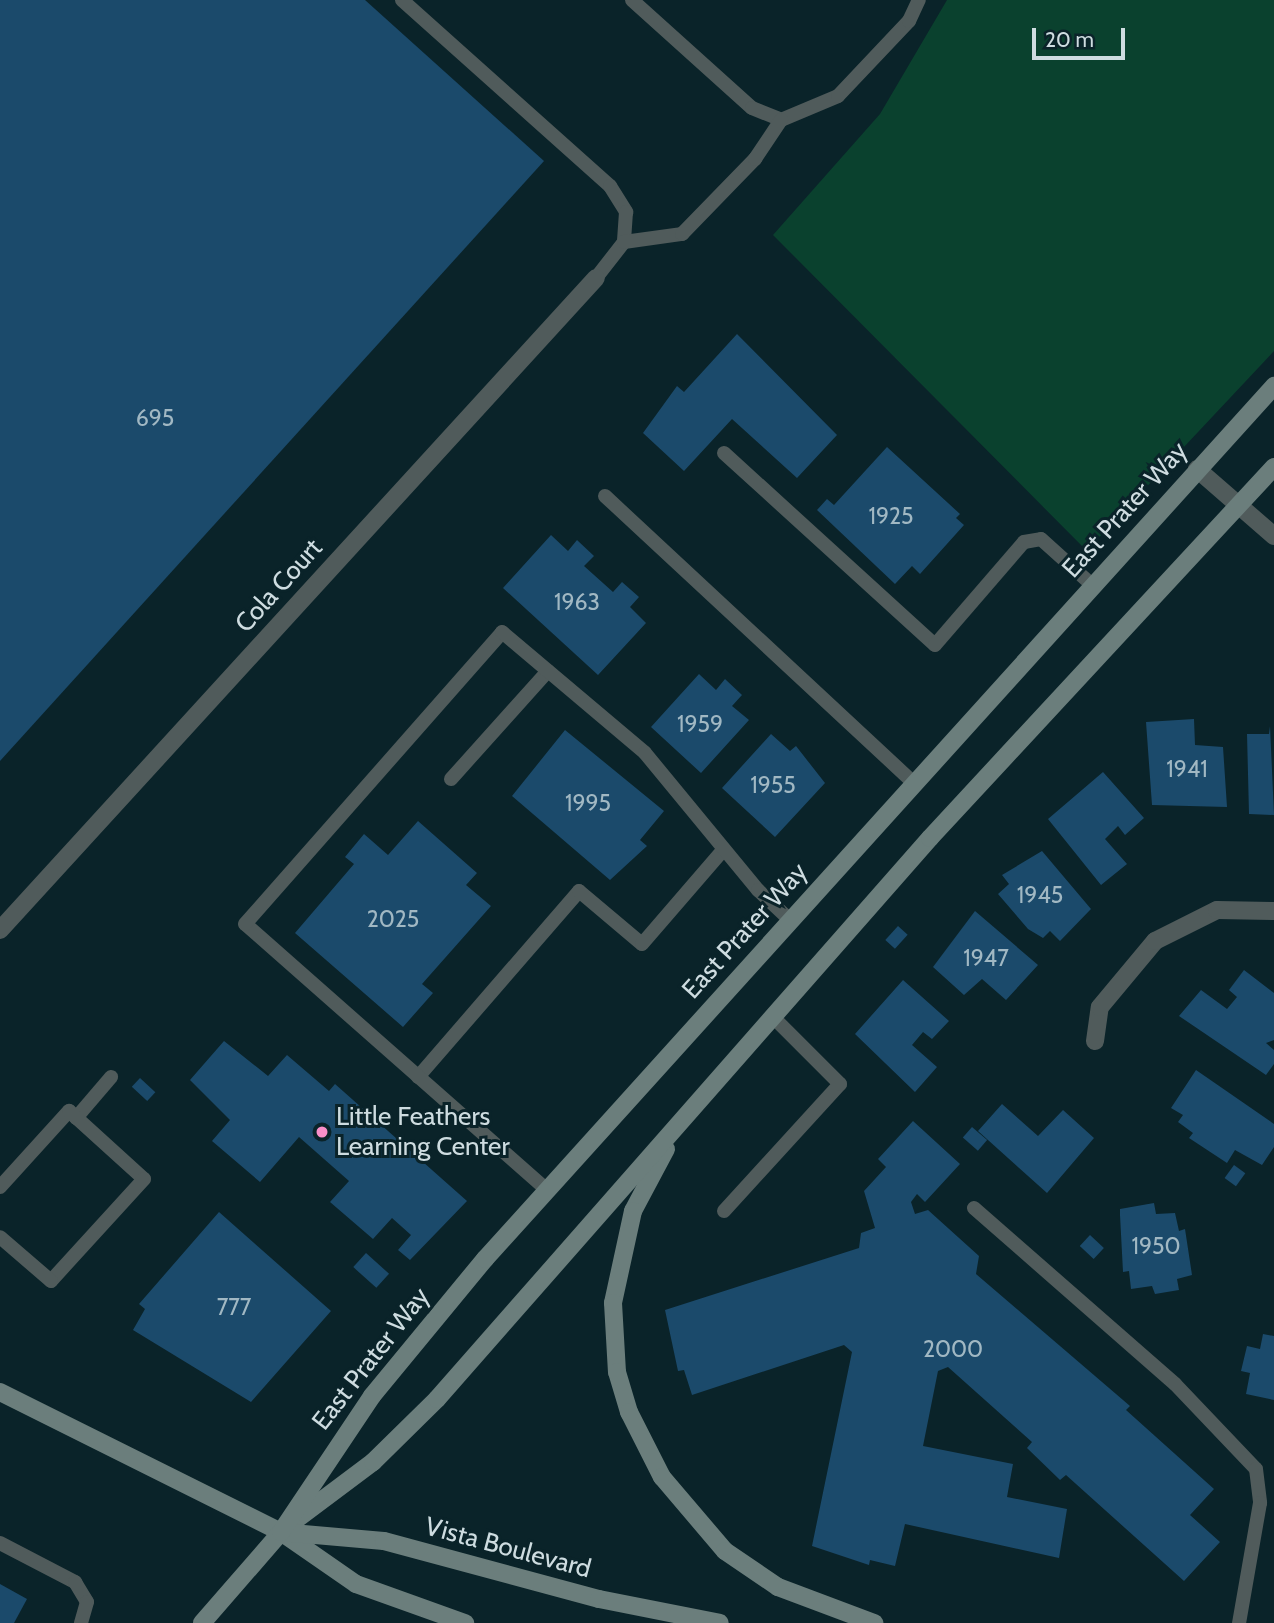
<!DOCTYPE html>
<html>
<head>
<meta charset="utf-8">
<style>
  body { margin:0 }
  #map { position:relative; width:1274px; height:1623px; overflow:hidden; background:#0a2329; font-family:Cabin,sans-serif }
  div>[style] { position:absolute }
  .green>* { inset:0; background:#0a412e }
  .building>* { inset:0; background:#1b4a6b; transform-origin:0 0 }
  .lane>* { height:14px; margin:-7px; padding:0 7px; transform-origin:7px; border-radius:7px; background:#505b5b }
  .street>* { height:18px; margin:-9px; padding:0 9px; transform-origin:9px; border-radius:9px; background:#505b5b }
  .secondary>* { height:18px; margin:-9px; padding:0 9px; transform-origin:9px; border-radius:9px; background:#6b7e7c }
  .dots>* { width:19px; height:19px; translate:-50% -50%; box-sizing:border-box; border:4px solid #0a2329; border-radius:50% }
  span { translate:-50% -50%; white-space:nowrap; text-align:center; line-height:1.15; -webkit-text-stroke:6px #0a2329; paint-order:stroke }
  .number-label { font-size:23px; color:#a1b8c3 }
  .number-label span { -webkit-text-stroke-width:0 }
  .street-label { font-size:26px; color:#cedce0 }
  .poi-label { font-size:26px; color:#cedce0 }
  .left { translate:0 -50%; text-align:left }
  .scale { position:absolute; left:1032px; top:28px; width:93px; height:32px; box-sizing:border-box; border:4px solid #cedce0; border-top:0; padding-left:9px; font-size:21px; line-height:24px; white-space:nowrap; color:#cedce0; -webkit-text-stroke:5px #0a2329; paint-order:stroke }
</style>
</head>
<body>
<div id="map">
  <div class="green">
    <div style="clip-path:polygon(947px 0,1274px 0,1274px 351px,1092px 545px,1082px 546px,773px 235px,880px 114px)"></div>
  </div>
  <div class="building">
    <div style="clip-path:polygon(0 0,365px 0,544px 161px,0 761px)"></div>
    <div style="clip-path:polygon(737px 334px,837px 435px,797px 478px,732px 419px,684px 471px,643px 433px,677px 386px,684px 392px)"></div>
    <div style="clip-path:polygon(887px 447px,960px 514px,956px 518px,964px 525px,920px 574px,912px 566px,895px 584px,817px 510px,827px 499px,834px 505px)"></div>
    <div style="clip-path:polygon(551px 535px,568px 551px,577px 540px,594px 556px,584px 566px,613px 592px,622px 582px,639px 597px,630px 607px,646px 623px,598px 675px,503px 588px)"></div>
    <div style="clip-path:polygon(699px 674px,716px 690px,725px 679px,742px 695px,732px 706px,749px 720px,701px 773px,651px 727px)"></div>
    <div style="clip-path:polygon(1194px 719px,1195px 745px,1223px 747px,1227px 807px,1152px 805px,1146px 722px)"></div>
    <div style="clip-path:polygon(1270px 726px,1274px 815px,1249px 814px,1247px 734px,1269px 734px)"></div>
    <div style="clip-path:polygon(565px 730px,664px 811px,640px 840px,647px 846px,610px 880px,512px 796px)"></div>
    <div style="clip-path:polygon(771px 734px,790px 751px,796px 746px,825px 783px,775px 837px,722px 788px)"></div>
    <div style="clip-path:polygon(1103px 772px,1144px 818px,1125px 835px,1118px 826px,1105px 839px,1127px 864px,1101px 885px,1048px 819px)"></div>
    <div style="clip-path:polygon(418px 821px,477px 873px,466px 885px,491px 906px,422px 984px,433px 993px,403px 1027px,295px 933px,354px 864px,345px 857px,364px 834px,388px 855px)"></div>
    <div style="clip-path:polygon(1042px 851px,1091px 909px,1060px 941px,1050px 931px,1043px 938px,1028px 929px,998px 894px,1009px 884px,1002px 875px)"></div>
    <div style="clip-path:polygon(975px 911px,1038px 965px,1006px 1000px,982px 979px,964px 995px,933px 967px)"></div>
    <div style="left:898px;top:926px;width:13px;height:19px;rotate:42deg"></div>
    <div style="clip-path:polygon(1244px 970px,1274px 993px,1274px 1040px,1266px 1043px,1274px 1050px,1274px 1064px,1266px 1075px,1179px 1016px,1201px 990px,1227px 1009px,1237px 997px,1229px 990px)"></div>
    <div style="clip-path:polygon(903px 980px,949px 1021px,932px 1039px,923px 1032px,912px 1045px,937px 1067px,915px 1092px,855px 1034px)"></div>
    <div style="clip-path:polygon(224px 1041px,268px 1076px,287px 1055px,329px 1091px,335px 1084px,467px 1201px,410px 1260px,398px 1250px,411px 1235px,392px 1218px,373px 1239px,330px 1202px,349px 1181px,299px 1137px,260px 1182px,212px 1141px,230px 1120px,190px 1080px)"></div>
    <div style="clip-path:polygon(1196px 1070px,1274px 1124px,1274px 1147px,1262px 1165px,1235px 1150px,1227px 1163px,1189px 1138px,1193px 1133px,1178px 1122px,1183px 1115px,1171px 1108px)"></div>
    <div style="left:140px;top:1078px;width:21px;height:12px;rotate:43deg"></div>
    <div style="clip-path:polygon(1002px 1104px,1038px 1136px,1063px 1110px,1094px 1138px,1047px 1193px,978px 1131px)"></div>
    <div style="clip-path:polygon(913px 1121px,960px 1164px,925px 1202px,917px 1194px,911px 1202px,915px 1214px,928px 1210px,979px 1256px,976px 1274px,1130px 1406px,1126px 1410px,1214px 1489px,1190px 1515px,1220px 1542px,1184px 1581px,1066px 1475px,1060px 1480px,1027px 1448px,1032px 1442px,948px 1367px,938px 1371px,923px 1446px,1013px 1464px,1007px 1497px,1067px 1509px,1059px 1558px,905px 1524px,895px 1566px,870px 1560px,869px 1565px,812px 1546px,852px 1352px,844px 1345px,692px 1395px,684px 1370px,678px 1371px,665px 1310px,859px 1248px,861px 1233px,875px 1228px,864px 1191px,886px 1167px,878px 1159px)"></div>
    <div style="left:972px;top:1127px;width:20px;height:14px;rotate:41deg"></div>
    <div style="left:1234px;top:1165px;width:14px;height:16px;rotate:36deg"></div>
    <div style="clip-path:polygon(1154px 1203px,1156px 1214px,1175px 1213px,1179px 1231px,1185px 1229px,1192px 1275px,1177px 1279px,1179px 1290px,1155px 1294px,1152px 1286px,1131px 1289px,1129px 1271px,1123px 1272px,1120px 1215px,1120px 1209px)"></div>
    <div style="clip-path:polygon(219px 1212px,331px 1311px,251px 1402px,133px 1330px,145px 1309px,139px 1304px)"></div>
    <div style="left:1090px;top:1235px;width:19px;height:15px;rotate:43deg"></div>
    <div style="left:366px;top:1253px;width:31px;height:19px;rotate:42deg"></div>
    <div style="clip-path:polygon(1263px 1334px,1274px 1336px,1274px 1400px,1246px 1394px,1250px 1373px,1241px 1371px,1247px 1346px,1260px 1349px)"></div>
    <div style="clip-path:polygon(0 1584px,27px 1599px,14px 1623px,0 1623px)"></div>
  </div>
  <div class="lane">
    <div style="left:402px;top:0;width:279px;rotate:41.8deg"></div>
    <div style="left:610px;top:186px;width:31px;rotate:58deg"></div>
    <div style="left:626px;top:212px;width:30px;rotate:94deg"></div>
    <div style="left:624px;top:242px;width:46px;rotate:127.9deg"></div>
    <div style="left:632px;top:0;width:161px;rotate:42deg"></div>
    <div style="left:752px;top:108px;width:31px;rotate:22deg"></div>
    <div style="left:781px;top:120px;width:62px;rotate:-22.8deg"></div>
    <div style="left:838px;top:96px;width:103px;rotate:-46.6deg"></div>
    <div style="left:909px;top:21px;width:23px;rotate:-65deg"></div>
    <div style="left:624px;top:242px;width:59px;rotate:-7.9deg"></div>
    <div style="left:682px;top:234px;width:105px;rotate:-45.8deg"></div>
    <div style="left:755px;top:159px;width:47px;rotate:-56.3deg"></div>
    <div style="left:724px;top:453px;width:285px;rotate:42.3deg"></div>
    <div style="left:935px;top:645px;width:136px;rotate:-49.2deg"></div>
    <div style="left:1024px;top:542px;width:17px;rotate:-10deg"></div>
    <div style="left:1041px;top:539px;width:69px;rotate:42deg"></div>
    <div style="left:605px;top:496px;width:422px;rotate:42.9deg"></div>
    <div style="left:451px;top:779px;width:145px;rotate:-48.1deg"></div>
    <div style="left:418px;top:1077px;width:246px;rotate:-49.1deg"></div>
    <div style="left:579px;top:891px;width:82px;rotate:40.1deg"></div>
    <div style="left:642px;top:944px;width:125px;rotate:-49.2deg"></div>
    <div style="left:76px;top:1118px;width:54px;rotate:-49.5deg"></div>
    <div style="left:0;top:1187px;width:103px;rotate:-47.8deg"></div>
    <div style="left:69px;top:1111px;width:101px;rotate:42.2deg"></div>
    <div style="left:144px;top:1179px;width:138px;rotate:132.4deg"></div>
    <div style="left:51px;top:1281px;width:67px;rotate:-139.2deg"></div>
    <div style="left:547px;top:1190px;width:402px;rotate:-138.6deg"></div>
    <div style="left:245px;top:924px;width:389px;rotate:-48.6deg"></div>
    <div style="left:502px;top:632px;width:187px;rotate:40.2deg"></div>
    <div style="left:645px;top:753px;width:178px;rotate:50.5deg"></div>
    <div style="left:758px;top:890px;width:44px;rotate:43.2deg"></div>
    <div style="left:974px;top:1208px;width:267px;rotate:41.2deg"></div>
    <div style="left:1175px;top:1384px;width:117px;rotate:46.4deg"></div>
    <div style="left:1256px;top:1469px;width:34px;rotate:83deg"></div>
    <div style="left:1260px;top:1503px;width:122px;rotate:99.9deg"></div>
    <div style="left:724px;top:1211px;width:172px;rotate:-47.6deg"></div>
    <div style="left:840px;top:1084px;width:95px;rotate:-135deg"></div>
    <div style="left:0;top:1543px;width:85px;rotate:27.5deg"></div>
    <div style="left:75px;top:1582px;width:23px;rotate:59deg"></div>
    <div style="left:87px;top:1602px;width:22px;rotate:106deg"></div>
  </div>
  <div class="street">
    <div style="left:1197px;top:469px;width:102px;rotate:41deg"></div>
    <div style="left:0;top:930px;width:883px;rotate:-47.57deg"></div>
    <div style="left:1095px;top:1041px;width:34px;rotate:-82deg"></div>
    <div style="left:1100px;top:1007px;width:86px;rotate:-50.2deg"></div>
    <div style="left:1155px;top:941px;width:69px;rotate:-26.6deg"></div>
    <div style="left:1217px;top:910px;width:57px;rotate:1deg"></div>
  </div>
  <div class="secondary">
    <div style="left:666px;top:1149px;width:70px;rotate:118deg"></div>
    <div style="left:633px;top:1211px;width:94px;rotate:102.3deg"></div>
    <div style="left:613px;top:1303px;width:69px;rotate:86.7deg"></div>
    <div style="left:617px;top:1372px;width:42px;rotate:73.3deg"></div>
    <div style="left:629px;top:1412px;width:73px;rotate:63.1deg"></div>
    <div style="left:662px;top:1477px;width:97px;rotate:49.6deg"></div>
    <div style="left:725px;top:1551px;width:64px;rotate:34.2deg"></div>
    <div style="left:778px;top:1587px;width:103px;rotate:20.6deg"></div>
    <div style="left:0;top:1392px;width:314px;rotate:26.5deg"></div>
    <div style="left:281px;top:1532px;width:91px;rotate:34.7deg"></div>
    <div style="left:356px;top:1584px;width:116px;rotate:19.7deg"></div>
    <div style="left:289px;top:1525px;width:105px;rotate:-36.9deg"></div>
    <div style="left:373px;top:1462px;width:90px;rotate:-44.5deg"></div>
    <div style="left:437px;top:1399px;width:747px;rotate:-48.69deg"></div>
    <div style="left:930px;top:838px;width:506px;rotate:-47.16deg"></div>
    <div style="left:281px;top:1532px;width:103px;rotate:5deg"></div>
    <div style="left:384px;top:1541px;width:223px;rotate:15.1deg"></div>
    <div style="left:599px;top:1599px;width:123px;rotate:11.2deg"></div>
    <div style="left:202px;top:1623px;width:121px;rotate:-49deg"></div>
    <div style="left:281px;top:1532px;width:164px;rotate:-56.2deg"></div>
    <div style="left:372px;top:1396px;width:178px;rotate:-50.5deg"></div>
    <div style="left:485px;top:1259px;width:1177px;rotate:-47.89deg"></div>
  </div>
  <div class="dots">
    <div style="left:322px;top:1132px;background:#f98fc9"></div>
  </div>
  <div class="number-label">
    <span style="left:155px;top:418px">695</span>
    <span style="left:891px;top:516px">1925</span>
    <span style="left:577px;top:602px">1963</span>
    <span style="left:700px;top:724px">1959</span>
    <span style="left:1187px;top:769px">1941</span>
    <span style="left:773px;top:785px">1955</span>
    <span style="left:588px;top:803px">1995</span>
    <span style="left:1040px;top:895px">1945</span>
    <span style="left:393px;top:919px">2025</span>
    <span style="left:986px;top:958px">1947</span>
    <span style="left:1156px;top:1246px">1950</span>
    <span style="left:234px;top:1307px">777</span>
    <span style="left:953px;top:1349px">2000</span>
  </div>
  <div class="street-label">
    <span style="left:1125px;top:510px;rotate:-48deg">East Prater Way</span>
    <span style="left:279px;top:586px;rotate:-48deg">Cola Court</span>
    <span style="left:745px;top:931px;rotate:-48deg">East Prater Way</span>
    <span style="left:371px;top:1359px;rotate:-52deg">East Prater Way</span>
    <span style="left:508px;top:1548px;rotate:15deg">Vista Boulevard</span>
  </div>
  <div class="poi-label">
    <span class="left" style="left:336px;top:1132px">Little Feathers<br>Learning Center</span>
  </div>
  <div class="scale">20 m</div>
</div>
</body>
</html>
